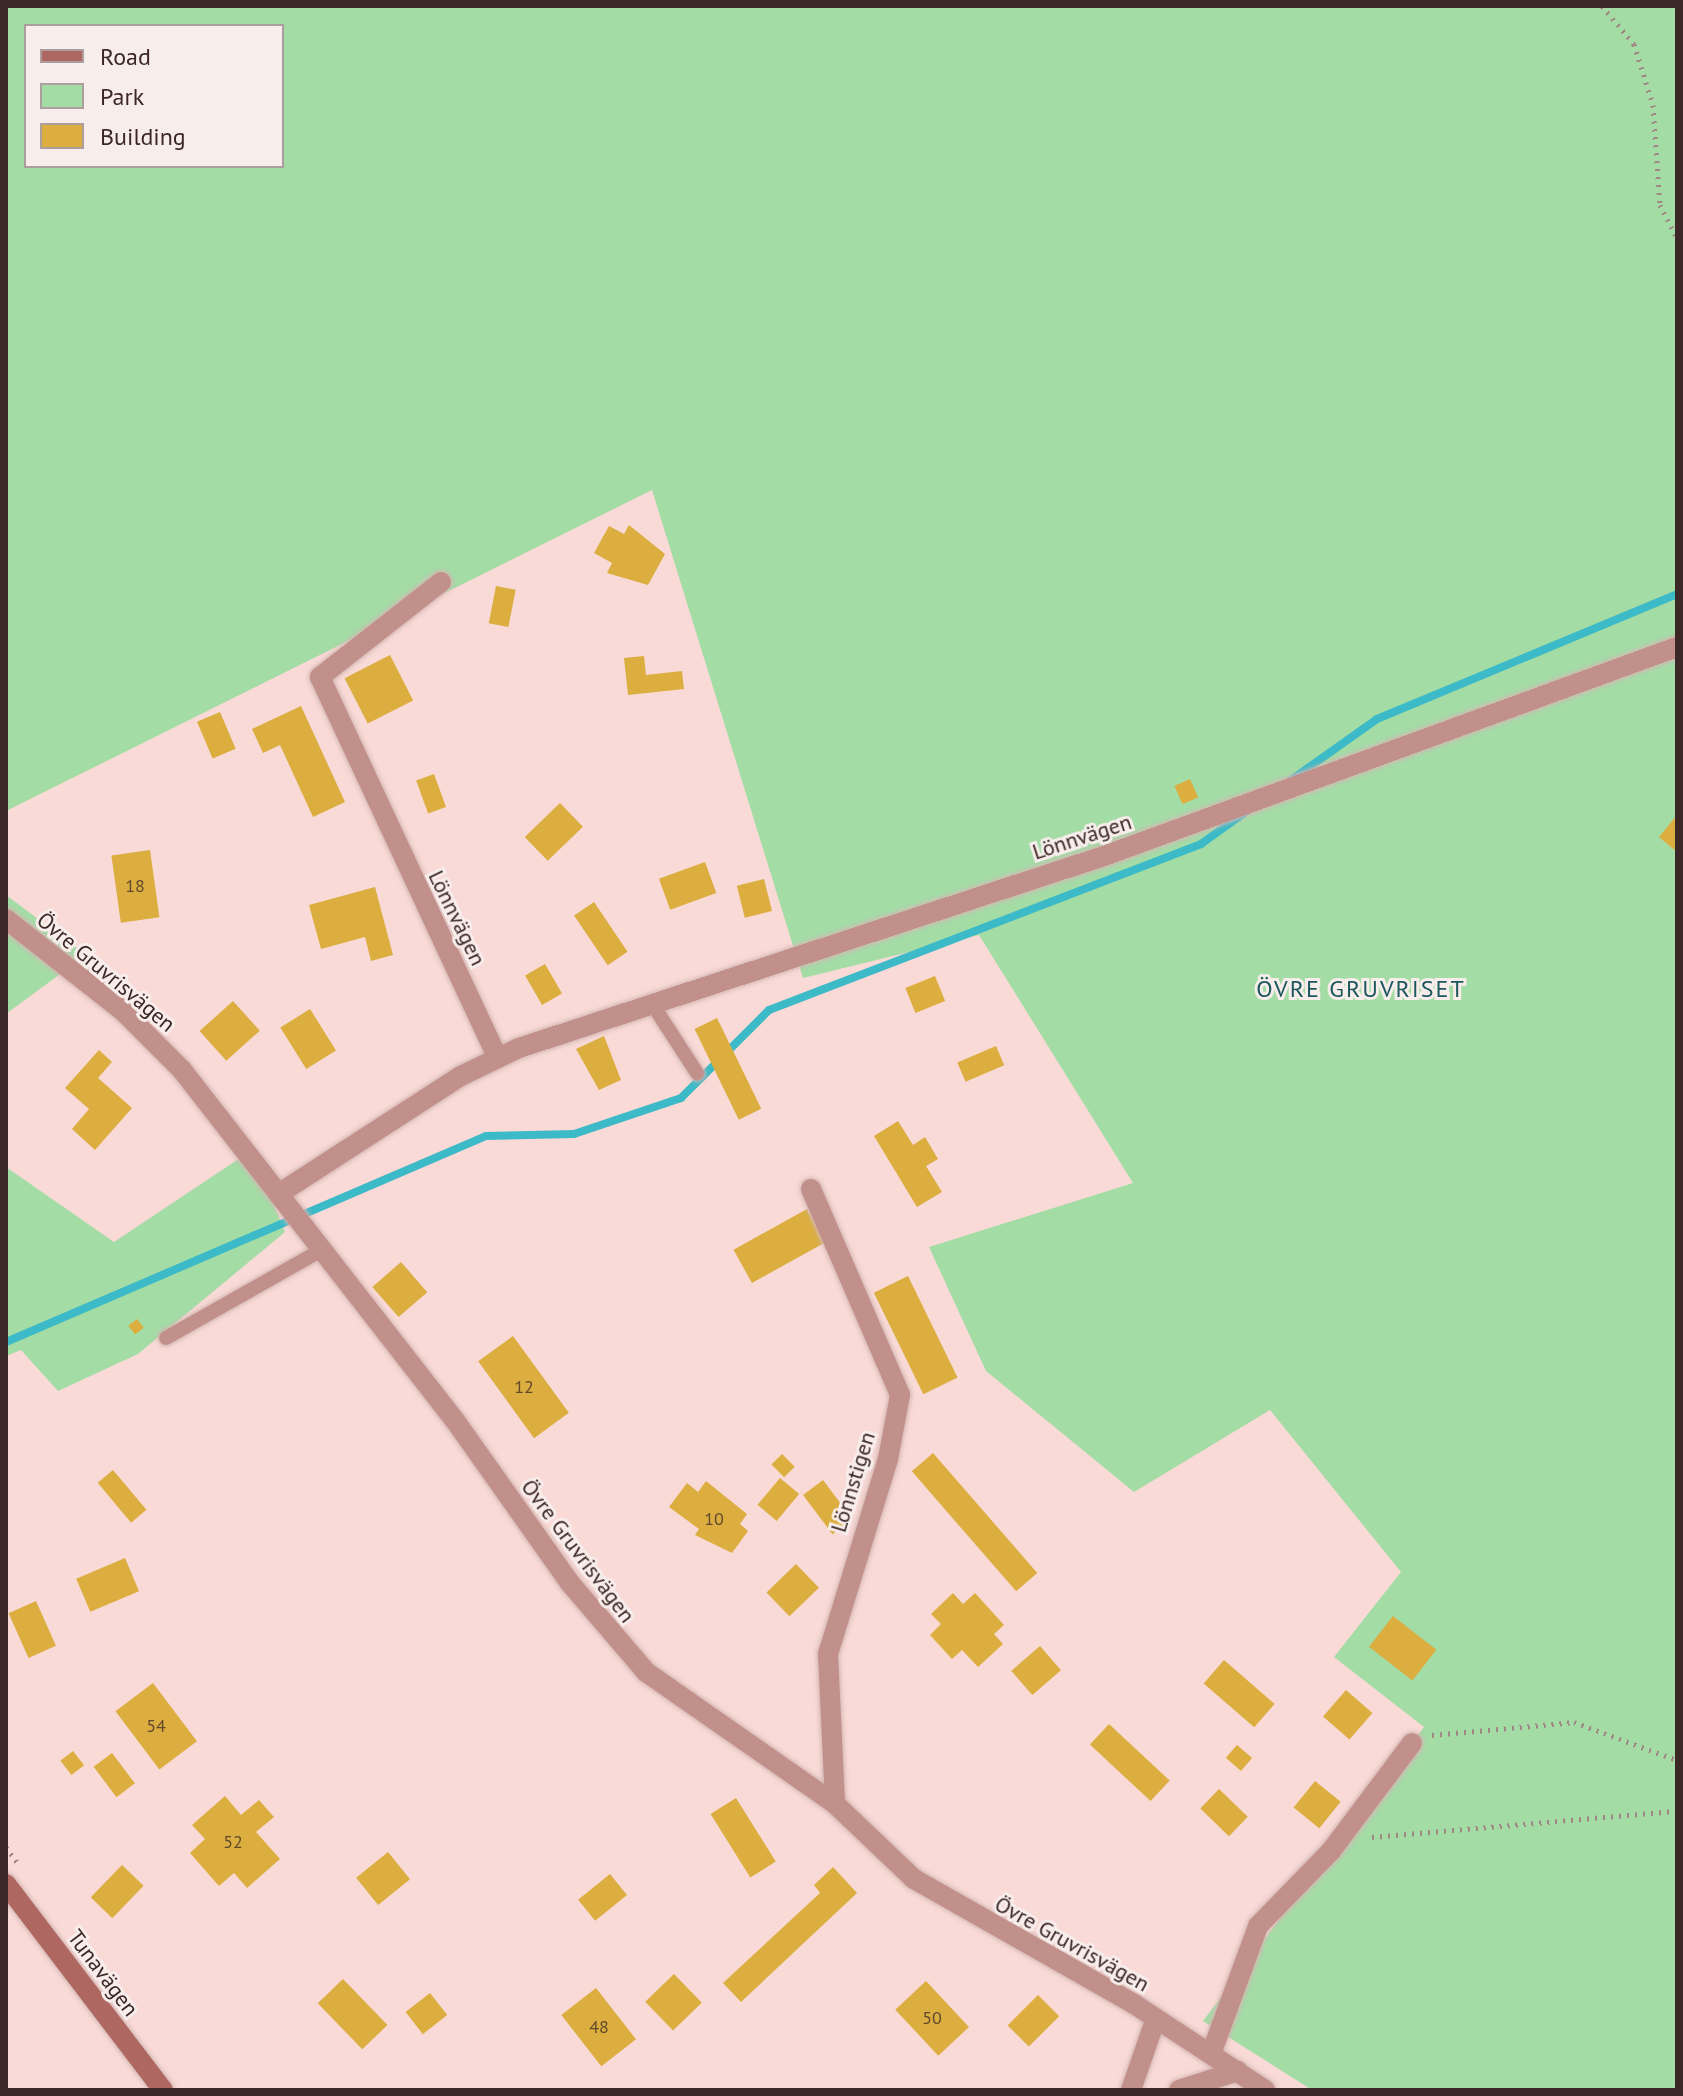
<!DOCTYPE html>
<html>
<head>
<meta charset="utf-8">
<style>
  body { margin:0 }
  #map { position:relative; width:1683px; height:2096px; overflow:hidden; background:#f9dad6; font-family:"PT Sans",sans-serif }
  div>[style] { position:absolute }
  .green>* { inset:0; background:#a4dca6 }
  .stream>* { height:8px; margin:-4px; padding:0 4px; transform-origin:4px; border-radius:4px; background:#3dbac7 }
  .building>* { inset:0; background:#dbae3f; transform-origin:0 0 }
  .path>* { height:5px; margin-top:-2.5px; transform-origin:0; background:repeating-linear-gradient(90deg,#a18784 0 2px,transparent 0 8px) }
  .roads { filter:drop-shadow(0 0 2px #d3b6b3) drop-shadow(0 0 2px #d3b6b3) }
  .lane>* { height:14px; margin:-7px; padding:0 7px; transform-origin:7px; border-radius:7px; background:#c2908b }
  .street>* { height:20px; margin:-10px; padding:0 10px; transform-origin:10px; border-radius:10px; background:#c2908b }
  .secondary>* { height:20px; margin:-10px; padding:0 10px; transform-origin:10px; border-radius:10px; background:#ae6761 }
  span { translate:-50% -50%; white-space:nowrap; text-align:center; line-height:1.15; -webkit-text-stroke:6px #f7edeb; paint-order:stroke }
  .number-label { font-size:18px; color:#63492c }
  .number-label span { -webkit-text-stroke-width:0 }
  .street-label { font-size:22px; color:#3b2725 }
  .neighbourhood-label { font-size:24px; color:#1c575d; letter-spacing:2px }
  .frame { position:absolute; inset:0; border:8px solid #3b2725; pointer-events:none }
  .legend { position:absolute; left:24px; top:24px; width:260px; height:144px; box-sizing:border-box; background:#f7edeb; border:2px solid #ac9e9c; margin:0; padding:10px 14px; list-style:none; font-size:24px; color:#3b2725 }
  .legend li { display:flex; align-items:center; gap:16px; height:40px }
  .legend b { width:40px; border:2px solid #ac9e9c }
</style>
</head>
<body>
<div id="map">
  <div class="green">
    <div style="clip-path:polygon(evenodd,6px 6px,1677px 6px,1677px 2090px,1312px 2090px,1203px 2021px,1424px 1727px,1334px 1657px,1401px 1572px,1270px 1410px,1134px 1492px,986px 1371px,929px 1247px,1133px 1183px,979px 935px,803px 978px,652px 490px,6px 811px,6px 6px,26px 26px,282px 26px,282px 166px,26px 166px,26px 26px)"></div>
    <div style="clip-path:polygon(6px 895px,86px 955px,6px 1014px)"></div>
    <div style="clip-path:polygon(240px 1158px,269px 1193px,285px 1232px,138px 1354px,58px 1391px,21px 1350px,6px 1356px,6px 1167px,114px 1242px)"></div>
  </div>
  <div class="stream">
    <div style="left:1291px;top:780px;width:105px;rotate:-35.3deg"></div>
    <div style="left:1377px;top:719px;width:325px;rotate:-22.6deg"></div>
    <div style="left:6px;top:1342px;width:522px;rotate:-23.23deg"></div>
    <div style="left:486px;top:1136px;width:88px;rotate:-1.3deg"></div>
    <div style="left:574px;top:1134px;width:113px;rotate:-18.6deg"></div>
    <div style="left:681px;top:1098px;width:124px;rotate:-45deg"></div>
    <div style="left:769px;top:1010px;width:463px;rotate:-21deg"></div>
    <div style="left:1201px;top:844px;width:57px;rotate:-35.7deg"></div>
  </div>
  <div class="building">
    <div style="clip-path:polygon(629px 525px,665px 554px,648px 585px,607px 573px,612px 563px,594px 553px,609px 526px,624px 534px)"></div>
    <div style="left:496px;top:586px;width:20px;height:38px;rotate:11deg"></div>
    <div style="left:390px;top:655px;width:51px;height:51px;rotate:63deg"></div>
    <div style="clip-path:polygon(644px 656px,646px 675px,682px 671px,684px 689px,628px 695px,624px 658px)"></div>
    <div style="clip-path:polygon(301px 706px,345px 802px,313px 817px,280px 745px,263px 753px,252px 729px)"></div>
    <div style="left:220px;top:712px;width:40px;height:25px;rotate:67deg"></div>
    <div style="left:434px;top:774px;width:35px;height:19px;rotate:70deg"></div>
    <div style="left:1190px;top:779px;width:20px;height:17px;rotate:66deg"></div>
    <div style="left:560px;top:803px;width:33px;height:49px;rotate:46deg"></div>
    <div style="clip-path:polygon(1677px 815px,1677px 852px,1659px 837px)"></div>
    <div style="left:150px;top:850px;width:68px;height:39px;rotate:82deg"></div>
    <div style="left:705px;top:862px;width:33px;height:49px;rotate:70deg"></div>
    <div style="left:764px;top:879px;width:33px;height:28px;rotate:76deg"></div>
    <div style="clip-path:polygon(375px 887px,393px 955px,371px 961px,365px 937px,321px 949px,309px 905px)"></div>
    <div style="left:594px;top:902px;width:60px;height:24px;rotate:56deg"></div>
    <div style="left:545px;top:964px;width:34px;height:23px;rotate:60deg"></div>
    <div style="left:935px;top:976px;width:27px;height:32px;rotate:68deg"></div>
    <div style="left:233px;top:1001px;width:40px;height:45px;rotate:48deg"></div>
    <div style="left:310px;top:1009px;width:49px;height:35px;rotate:58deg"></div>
    <div style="left:717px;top:1018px;width:101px;height:25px;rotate:64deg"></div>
    <div style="clip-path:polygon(604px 1036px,621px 1080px,599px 1090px,576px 1049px)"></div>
    <div style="left:996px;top:1046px;width:21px;height:42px;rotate:67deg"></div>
    <div style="clip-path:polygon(99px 1050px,112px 1062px,98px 1078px,132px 1108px,95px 1150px,72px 1129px,89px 1109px,65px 1088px)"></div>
    <div style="clip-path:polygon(898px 1121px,913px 1145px,925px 1137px,938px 1159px,926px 1166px,942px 1192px,917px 1207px,874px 1136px)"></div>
    <div style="left:807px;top:1209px;width:38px;height:84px;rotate:61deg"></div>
    <div style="left:401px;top:1262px;width:40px;height:38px;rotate:49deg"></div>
    <div style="left:908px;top:1276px;width:113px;height:38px;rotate:64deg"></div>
    <div style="left:137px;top:1319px;width:11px;height:11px;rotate:52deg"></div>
    <div style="left:513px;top:1336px;width:95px;height:43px;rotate:54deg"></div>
    <div style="left:933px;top:1453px;width:159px;height:28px;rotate:49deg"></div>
    <div style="left:782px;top:1454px;width:18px;height:15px;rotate:45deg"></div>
    <div style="left:113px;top:1470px;width:52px;height:20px;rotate:50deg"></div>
    <div style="left:780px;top:1478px;width:25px;height:35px;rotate:40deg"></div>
    <div style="left:823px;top:1480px;width:49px;height:25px;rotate:53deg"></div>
    <div style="clip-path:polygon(706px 1481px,747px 1514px,740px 1524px,748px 1531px,732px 1553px,695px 1535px,699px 1529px,669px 1507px,687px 1483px,698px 1492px)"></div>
    <div style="left:125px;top:1558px;width:36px;height:53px;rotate:67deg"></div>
    <div style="left:796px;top:1564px;width:33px;height:41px;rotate:46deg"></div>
    <div style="clip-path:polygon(953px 1593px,963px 1604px,975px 1593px,1004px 1625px,994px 1634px,1003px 1644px,978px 1667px,962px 1650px,952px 1659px,930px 1635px,941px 1624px,931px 1614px)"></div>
    <div style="left:36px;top:1601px;width:49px;height:30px;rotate:66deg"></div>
    <div style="left:1393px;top:1616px;width:55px;height:39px;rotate:38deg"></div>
    <div style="left:1040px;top:1646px;width:32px;height:38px;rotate:49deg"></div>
    <div style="left:1224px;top:1660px;width:67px;height:31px;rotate:41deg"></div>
    <div style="left:153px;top:1683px;width:73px;height:47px;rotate:53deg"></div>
    <div style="left:1346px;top:1690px;width:35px;height:35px;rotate:41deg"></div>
    <div style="left:1109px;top:1724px;width:83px;height:28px;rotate:43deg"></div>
    <div style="left:1237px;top:1745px;width:20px;height:17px;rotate:41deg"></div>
    <div style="left:73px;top:1751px;width:18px;height:16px;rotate:52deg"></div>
    <div style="left:112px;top:1753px;width:38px;height:23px;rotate:53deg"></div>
    <div style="left:1315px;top:1781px;width:33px;height:34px;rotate:39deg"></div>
    <div style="left:1219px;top:1789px;width:40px;height:27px;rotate:44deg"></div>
    <div style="clip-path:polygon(225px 1796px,241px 1815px,259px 1800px,274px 1817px,256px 1832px,280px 1859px,247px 1888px,234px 1873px,219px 1886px,190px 1853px,205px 1839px,192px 1825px)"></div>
    <div style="left:736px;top:1798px;width:75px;height:30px;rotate:58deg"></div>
    <div style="left:388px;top:1852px;width:35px;height:41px;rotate:51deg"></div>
    <div style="left:122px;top:1865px;width:30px;height:45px;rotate:44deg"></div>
    <div style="clip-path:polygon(833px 1867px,857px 1893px,741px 2002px,723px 1983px,820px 1893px,814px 1885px)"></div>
    <div style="left:610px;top:1874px;width:27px;height:41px;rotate:51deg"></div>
    <div style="left:674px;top:1974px;width:40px;height:40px;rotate:46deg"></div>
    <div style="left:343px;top:1979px;width:64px;height:35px;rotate:46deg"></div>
    <div style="left:926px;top:1981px;width:63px;height:42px;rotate:47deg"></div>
    <div style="left:596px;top:1988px;width:65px;height:44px;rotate:52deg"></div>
    <div style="left:430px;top:1993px;width:28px;height:31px;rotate:52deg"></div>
    <div style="left:1038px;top:1995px;width:30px;height:43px;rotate:45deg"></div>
  </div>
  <div class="path">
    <div style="left:1602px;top:6px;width:50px;rotate:49.9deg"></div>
    <div style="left:1634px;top:44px;width:64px;rotate:72.7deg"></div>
    <div style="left:1653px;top:105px;width:100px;rotate:86deg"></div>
    <div style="left:1660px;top:205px;width:38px;rotate:63deg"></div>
    <div style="left:1432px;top:1735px;width:143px;rotate:-5.2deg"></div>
    <div style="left:1574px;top:1722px;width:110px;rotate:20.3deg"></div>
    <div style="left:1372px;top:1837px;width:306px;rotate:-4.9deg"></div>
    <div style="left:6px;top:1847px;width:19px;rotate:54deg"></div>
  </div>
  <div class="roads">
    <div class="lane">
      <div style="left:651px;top:1002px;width:85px;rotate:57.1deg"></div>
      <div style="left:166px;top:1338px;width:180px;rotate:-29.5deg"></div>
    </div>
    <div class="street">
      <div style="left:441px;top:582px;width:154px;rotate:141.9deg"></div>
      <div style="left:320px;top:677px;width:419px;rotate:65deg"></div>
      <div style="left:6px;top:919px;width:149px;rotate:38.2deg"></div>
      <div style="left:123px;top:1011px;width:83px;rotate:45deg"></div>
      <div style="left:182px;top:1070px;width:446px;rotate:52.1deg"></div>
      <div style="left:456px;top:1422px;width:197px;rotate:54.7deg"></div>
      <div style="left:570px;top:1583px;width:117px;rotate:49.5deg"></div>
      <div style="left:646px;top:1672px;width:231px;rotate:34.9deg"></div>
      <div style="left:835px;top:1804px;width:109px;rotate:43.5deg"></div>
      <div style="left:914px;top:1879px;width:253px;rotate:29.6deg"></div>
      <div style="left:1134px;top:2004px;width:157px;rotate:33.3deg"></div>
      <div style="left:811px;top:1189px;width:224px;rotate:66.6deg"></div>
      <div style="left:900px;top:1395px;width:65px;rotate:100.6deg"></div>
      <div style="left:888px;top:1459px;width:204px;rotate:107.1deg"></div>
      <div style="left:828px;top:1654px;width:150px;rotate:87.3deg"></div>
      <div style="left:280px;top:1193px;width:216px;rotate:-32.9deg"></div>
      <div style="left:461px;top:1076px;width:64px;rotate:-25.8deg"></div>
      <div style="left:519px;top:1048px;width:616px;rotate:-18.17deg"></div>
      <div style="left:1104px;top:856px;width:610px;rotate:-20.04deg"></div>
      <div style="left:1211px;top:2054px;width:136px;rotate:-69.8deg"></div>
      <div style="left:1258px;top:1926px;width:105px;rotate:-45.8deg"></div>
      <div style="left:1331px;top:1851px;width:135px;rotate:-53.1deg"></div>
      <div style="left:1131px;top:2090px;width:76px;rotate:-70.9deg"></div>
      <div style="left:1179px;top:2090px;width:62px;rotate:-17.9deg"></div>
    </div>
    <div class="secondary">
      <div style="left:6px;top:1884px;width:259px;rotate:52.7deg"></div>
    </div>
  </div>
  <div class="number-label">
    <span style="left:135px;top:886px">18</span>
    <span style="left:524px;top:1387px">12</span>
    <span style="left:714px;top:1519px">10</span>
    <span style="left:156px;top:1726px">54</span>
    <span style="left:233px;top:1842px">52</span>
    <span style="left:932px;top:2018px">50</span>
    <span style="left:599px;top:2027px">48</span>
  </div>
  <div class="street-label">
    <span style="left:1082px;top:837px;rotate:-18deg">Lönnvägen</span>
    <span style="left:457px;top:918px;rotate:64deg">Lönnvägen</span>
    <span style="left:106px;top:972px;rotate:40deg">Övre Gruvrisvägen</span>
    <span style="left:853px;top:1482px;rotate:-73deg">Lönnstigen</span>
    <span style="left:578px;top:1551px;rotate:53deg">Övre Gruvrisvägen</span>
    <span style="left:1072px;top:1944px;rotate:29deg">Övre Gruvrisvägen</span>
    <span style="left:103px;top:1973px;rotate:53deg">Tunavägen</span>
  </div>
  <div class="neighbourhood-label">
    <span style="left:1361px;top:989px">ÖVRE GRUVRISET</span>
  </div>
  <div class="frame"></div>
  <ul class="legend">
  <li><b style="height:10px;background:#ae6761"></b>Road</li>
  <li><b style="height:22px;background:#a4dca6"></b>Park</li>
  <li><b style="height:22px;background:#dbae3f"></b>Building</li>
  </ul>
</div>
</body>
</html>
